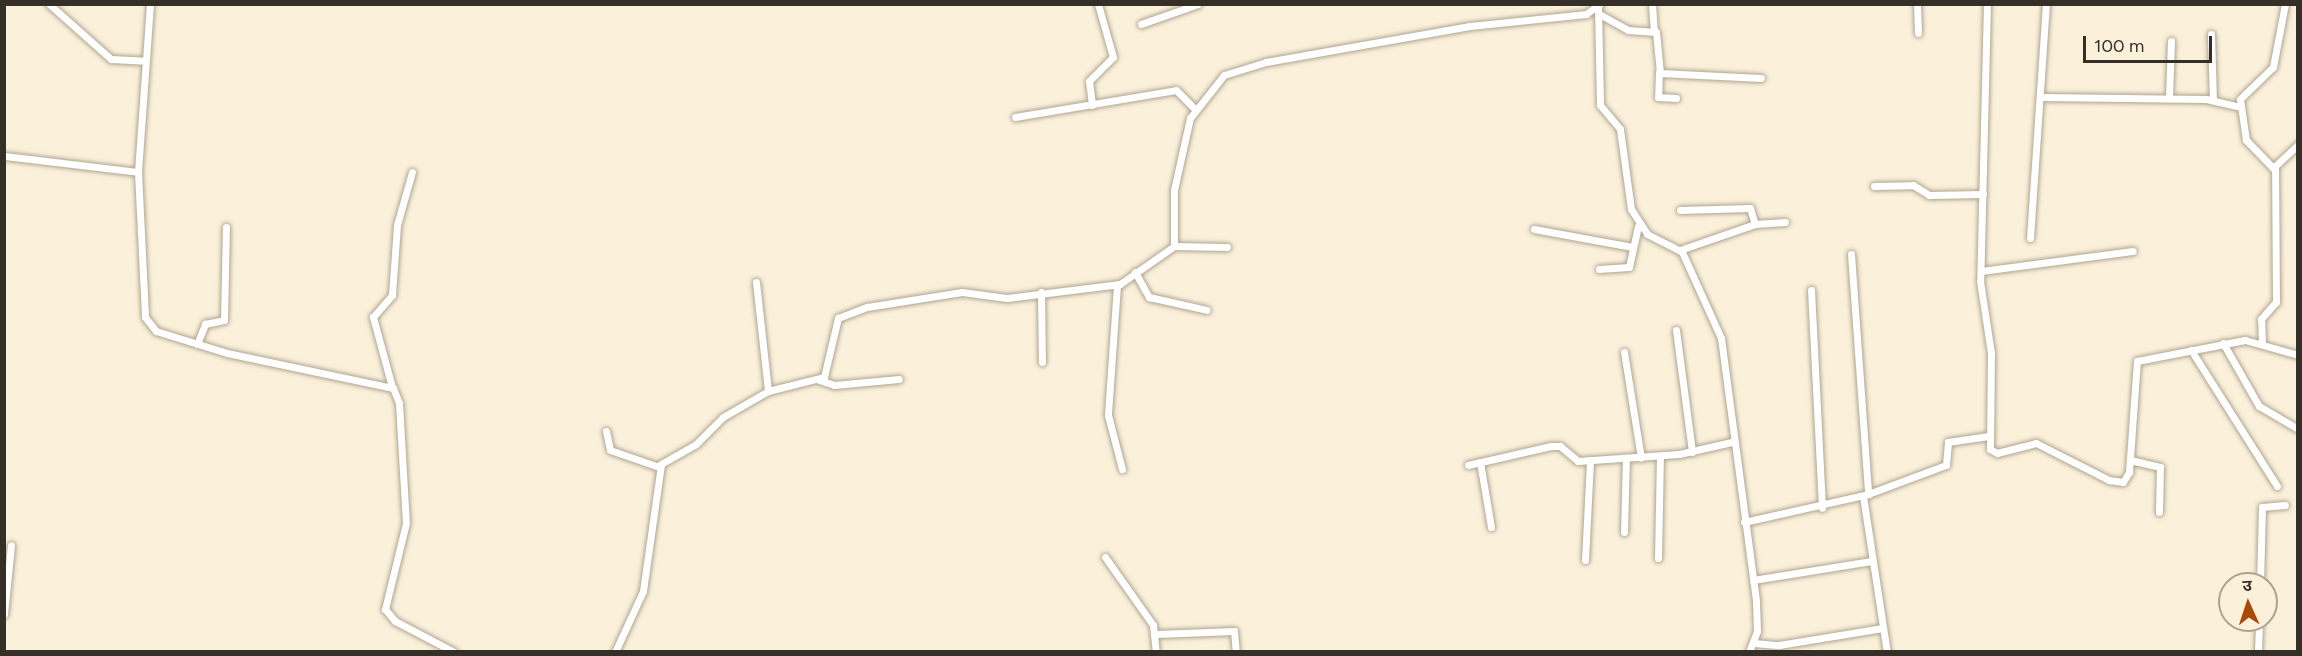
<!DOCTYPE html>
<html>
<head>
<meta charset="utf-8">
<style>
  body { margin:0 }
  #map { position:relative; width:2302px; height:656px; overflow:hidden; background:#fbf1db; font-family:Figtree,"Noto Sans Devanagari",sans-serif }
  div>[style] { position:absolute }
  .roads { filter:drop-shadow(0 0 2px #afa591) drop-shadow(0 0 2px #afa591) }
  .street>* { height:7px; margin:-3.5px; padding:0 3.5px; transform-origin:3.5px; border-radius:3.5px; background:#fff }
  span { translate:-50% -50%; white-space:nowrap; text-align:center; line-height:1.15; -webkit-text-stroke:6px #fbf1db; paint-order:stroke }
  .frame { position:absolute; inset:0; border:6px solid #343028; pointer-events:none }
  .north { position:absolute; left:2218px; top:572px; width:60px; height:60px; box-sizing:border-box; background:#fbf1db; border:2px solid #aba493; border-radius:50%; rotate:357deg; font-size:16px; font-weight:700; line-height:24px; text-align:center; color:#343028 }
  .north::after { content:''; display:block; margin:auto; width:21px; height:27px; background:#aa4902; clip-path:polygon(50% 0,100% 100%,50% 72%,0 100%) }
  .scale { position:absolute; left:2083px; top:36px; width:129px; height:27px; box-sizing:border-box; border:3px solid #343028; border-top:0; padding-left:8px; font-size:18px; line-height:21px; white-space:nowrap; color:#343028; -webkit-text-stroke:4px #fbf1db; paint-order:stroke }
</style>
</head>
<body>
<div id="map">
  <div class="roads">
    <div class="street">
      <div style="left:49px;top:4px;width:83px;rotate:41.6deg"></div>
      <div style="left:111px;top:59px;width:34px;rotate:3deg"></div>
      <div style="left:150px;top:4px;width:168px;rotate:94.1deg"></div>
      <div style="left:138px;top:172px;width:145px;rotate:87.2deg"></div>
      <div style="left:145px;top:317px;width:18px;rotate:52deg"></div>
      <div style="left:156px;top:331px;width:74px;rotate:17.2deg"></div>
      <div style="left:227px;top:353px;width:170px;rotate:11.9deg"></div>
      <div style="left:393px;top:388px;width:16px;rotate:68deg"></div>
      <div style="left:399px;top:403px;width:120px;rotate:86.7deg"></div>
      <div style="left:406px;top:523px;width:89px;rotate:103.7deg"></div>
      <div style="left:385px;top:609px;width:16px;rotate:50deg"></div>
      <div style="left:395px;top:621px;width:67px;rotate:27.7deg"></div>
      <div style="left:1652px;top:4px;width:27px;rotate:86deg"></div>
      <div style="left:1917px;top:4px;width:29px;rotate:88deg"></div>
      <div style="left:1987px;top:4px;width:277px;rotate:91.4deg"></div>
      <div style="left:1980px;top:281px;width:73px;rotate:81.3deg"></div>
      <div style="left:1991px;top:353px;width:96px;rotate:90.6deg"></div>
      <div style="left:1990px;top:449px;width:8px;rotate:30deg"></div>
      <div style="left:1997px;top:453px;width:40px;rotate:-14.4deg"></div>
      <div style="left:2036px;top:443px;width:82px;rotate:26.9deg"></div>
      <div style="left:2109px;top:480px;width:14px;rotate:8deg"></div>
      <div style="left:2123px;top:482px;width:12px;rotate:-59deg"></div>
      <div style="left:2129px;top:472px;width:111px;rotate:-85.9deg"></div>
      <div style="left:2137px;top:361px;width:110px;rotate:-11deg"></div>
      <div style="left:2245px;top:340px;width:55px;rotate:15.8deg"></div>
      <div style="left:1598px;top:8px;width:97px;rotate:88.8deg"></div>
      <div style="left:1600px;top:105px;width:31px;rotate:50deg"></div>
      <div style="left:1620px;top:129px;width:81px;rotate:82.2deg"></div>
      <div style="left:1631px;top:209px;width:30px;rotate:57deg"></div>
      <div style="left:1647px;top:234px;width:39px;rotate:27deg"></div>
      <div style="left:1682px;top:252px;width:94px;rotate:65.6deg"></div>
      <div style="left:1721px;top:338px;width:266px;rotate:82.4deg"></div>
      <div style="left:1756px;top:602px;width:29px;rotate:88deg"></div>
      <div style="left:1757px;top:631px;width:22px;rotate:111deg"></div>
      <div style="left:1601px;top:15px;width:31px;rotate:29deg"></div>
      <div style="left:1628px;top:30px;width:28px;rotate:4deg"></div>
      <div style="left:1656px;top:32px;width:41px;rotate:84.4deg"></div>
      <div style="left:1660px;top:73px;width:101px;rotate:2.8deg"></div>
      <div style="left:1141px;top:24px;width:60px;rotate:-19.3deg"></div>
      <div style="left:2211px;top:34px;width:66px;rotate:88.3deg"></div>
      <div style="left:1659px;top:72px;width:25px;rotate:92deg"></div>
      <div style="left:1658px;top:97px;width:18px;rotate:3deg"></div>
      <div style="left:2040px;top:97px;width:166px;rotate:0.7deg"></div>
      <div style="left:2206px;top:99px;width:36px;rotate:13deg"></div>
      <div style="left:2169px;top:98px;width:57px;rotate:-88deg"></div>
      <div style="left:1092px;top:105px;width:24px;rotate:-97deg"></div>
      <div style="left:1089px;top:81px;width:34px;rotate:-45deg"></div>
      <div style="left:1113px;top:57px;width:55px;rotate:-105.8deg"></div>
      <div style="left:1015px;top:117px;width:163px;rotate:-9.5deg"></div>
      <div style="left:1176px;top:90px;width:25px;rotate:45deg"></div>
      <div style="left:4px;top:156px;width:135px;rotate:6.8deg"></div>
      <div style="left:2274px;top:167px;width:33px;rotate:-43deg"></div>
      <div style="left:1874px;top:186px;width:39px;rotate:-1deg"></div>
      <div style="left:1913px;top:185px;width:19px;rotate:32deg"></div>
      <div style="left:1929px;top:195px;width:54px;rotate:-1.1deg"></div>
      <div style="left:1680px;top:210px;width:70px;rotate:-1.6deg"></div>
      <div style="left:1750px;top:208px;width:17px;rotate:73deg"></div>
      <div style="left:1534px;top:229px;width:100px;rotate:10.4deg"></div>
      <div style="left:2030px;top:238px;width:235px;rotate:-86.1deg"></div>
      <div style="left:1174px;top:246px;width:53px;rotate:1.1deg"></div>
      <div style="left:1680px;top:250px;width:79px;rotate:-19.1deg"></div>
      <div style="left:1755px;top:224px;width:30px;rotate:-4deg"></div>
      <div style="left:1851px;top:254px;width:241px;rotate:85.9deg"></div>
      <div style="left:1599px;top:269px;width:30px;rotate:-4deg"></div>
      <div style="left:1629px;top:267px;width:42px;rotate:-77.6deg"></div>
      <div style="left:1981px;top:271px;width:153px;rotate:-7.5deg"></div>
      <div style="left:1135px;top:272px;width:29px;rotate:61deg"></div>
      <div style="left:1149px;top:297px;width:59px;rotate:12.6deg"></div>
      <div style="left:756px;top:282px;width:110px;rotate:83.7deg"></div>
      <div style="left:1117px;top:285px;width:130px;rotate:94deg"></div>
      <div style="left:1108px;top:415px;width:56px;rotate:75.5deg"></div>
      <div style="left:1811px;top:290px;width:218px;rotate:87.1deg"></div>
      <div style="left:1041px;top:292px;width:70px;rotate:89.2deg"></div>
      <div style="left:1676px;top:330px;width:123px;rotate:82.5deg"></div>
      <div style="left:2223px;top:343px;width:73px;rotate:60.3deg"></div>
      <div style="left:2259px;top:406px;width:45px;rotate:30.5deg"></div>
      <div style="left:2262px;top:343px;width:24px;rotate:-92deg"></div>
      <div style="left:2261px;top:319px;width:23px;rotate:-49deg"></div>
      <div style="left:2276px;top:302px;width:132px;rotate:-90.4deg"></div>
      <div style="left:2275px;top:170px;width:42px;rotate:-134deg"></div>
      <div style="left:2246px;top:140px;width:41px;rotate:-98.3deg"></div>
      <div style="left:2240px;top:99px;width:46px;rotate:-44.1deg"></div>
      <div style="left:2273px;top:67px;width:64px;rotate:-79.2deg"></div>
      <div style="left:197px;top:344px;width:22px;rotate:-68deg"></div>
      <div style="left:205px;top:324px;width:19px;rotate:-12deg"></div>
      <div style="left:224px;top:320px;width:93px;rotate:-88.8deg"></div>
      <div style="left:2191px;top:350px;width:161px;rotate:57.7deg"></div>
      <div style="left:1624px;top:352px;width:107px;rotate:80.9deg"></div>
      <div style="left:819px;top:380px;width:16px;rotate:18deg"></div>
      <div style="left:834px;top:385px;width:65px;rotate:-5.3deg"></div>
      <div style="left:392px;top:387px;width:73px;rotate:-105.2deg"></div>
      <div style="left:373px;top:317px;width:29px;rotate:-49deg"></div>
      <div style="left:392px;top:295px;width:70px;rotate:-85.9deg"></div>
      <div style="left:397px;top:225px;width:55px;rotate:-74.2deg"></div>
      <div style="left:606px;top:431px;width:19px;rotate:78deg"></div>
      <div style="left:610px;top:450px;width:52px;rotate:19.1deg"></div>
      <div style="left:2130px;top:460px;width:31px;rotate:13deg"></div>
      <div style="left:2160px;top:467px;width:45px;rotate:91.3deg"></div>
      <div style="left:1480px;top:462px;width:66px;rotate:80.4deg"></div>
      <div style="left:1468px;top:465px;width:85px;rotate:-12.9deg"></div>
      <div style="left:1551px;top:446px;width:9px"></div>
      <div style="left:1560px;top:446px;width:23px;rotate:40deg"></div>
      <div style="left:1578px;top:461px;width:101px;rotate:-4deg"></div>
      <div style="left:1679px;top:454px;width:54px;rotate:-12.8deg"></div>
      <div style="left:1863px;top:496px;width:158px;rotate:81.3deg"></div>
      <div style="left:1744px;top:522px;width:127px;rotate:-12.7deg"></div>
      <div style="left:1868px;top:494px;width:83px;rotate:-20.4deg"></div>
      <div style="left:1946px;top:465px;width:23px;rotate:-85deg"></div>
      <div style="left:1948px;top:442px;width:41px;rotate:-8.3deg"></div>
      <div style="left:1624px;top:532px;width:74px;rotate:-88.5deg"></div>
      <div style="left:1105px;top:557px;width:83px;rotate:54.8deg"></div>
      <div style="left:1153px;top:625px;width:27px;rotate:84deg"></div>
      <div style="left:1658px;top:558px;width:102px;rotate:-88.9deg"></div>
      <div style="left:1585px;top:560px;width:100px;rotate:-87.1deg"></div>
      <div style="left:1753px;top:580px;width:120px;rotate:-9.1deg"></div>
      <div style="left:2260px;top:584px;width:77px;rotate:-88.5deg"></div>
      <div style="left:2262px;top:507px;width:23px;rotate:-5deg"></div>
      <div style="left:4px;top:614px;width:69px;rotate:-84.2deg"></div>
      <div style="left:1156px;top:634px;width:78px;rotate:-2.2deg"></div>
      <div style="left:1234px;top:631px;width:21px;rotate:85deg"></div>
      <div style="left:1754px;top:643px;width:25px;rotate:5deg"></div>
      <div style="left:1779px;top:645px;width:105px;rotate:-9.3deg"></div>
      <div style="left:615px;top:652px;width:67px;rotate:-65.3deg"></div>
      <div style="left:643px;top:591px;width:128px;rotate:-81.9deg"></div>
      <div style="left:661px;top:464px;width:40px;rotate:-29.7deg"></div>
      <div style="left:696px;top:444px;width:38px;rotate:-45deg"></div>
      <div style="left:723px;top:417px;width:52px;rotate:-30deg"></div>
      <div style="left:768px;top:391px;width:58px;rotate:-14deg"></div>
      <div style="left:824px;top:377px;width:61px;rotate:-76.7deg"></div>
      <div style="left:838px;top:318px;width:31px;rotate:-21deg"></div>
      <div style="left:867px;top:307px;width:96px;rotate:-9deg"></div>
      <div style="left:962px;top:292px;width:45px;rotate:7.6deg"></div>
      <div style="left:1007px;top:298px;width:114px;rotate:-7.1deg"></div>
      <div style="left:1120px;top:284px;width:66px;rotate:-35.1deg"></div>
      <div style="left:1174px;top:246px;width:56px;rotate:-90deg"></div>
      <div style="left:1174px;top:190px;width:74px;rotate:-77.5deg"></div>
      <div style="left:1190px;top:118px;width:55px;rotate:-51.7deg"></div>
      <div style="left:1224px;top:75px;width:44px;rotate:-17.2deg"></div>
      <div style="left:1266px;top:62px;width:207px;rotate:-10deg"></div>
      <div style="left:1470px;top:26px;width:117px;rotate:-5.9deg"></div>
      <div style="left:1586px;top:14px;width:17px;rotate:-36deg"></div>
      <div style="left:2258px;top:652px;width:32px;rotate:-88deg"></div>
    </div>
  </div>
  <div class="frame"></div>
  <div class="north">उ</div>
  <div class="scale">100 m</div>
</div>
</body>
</html>
